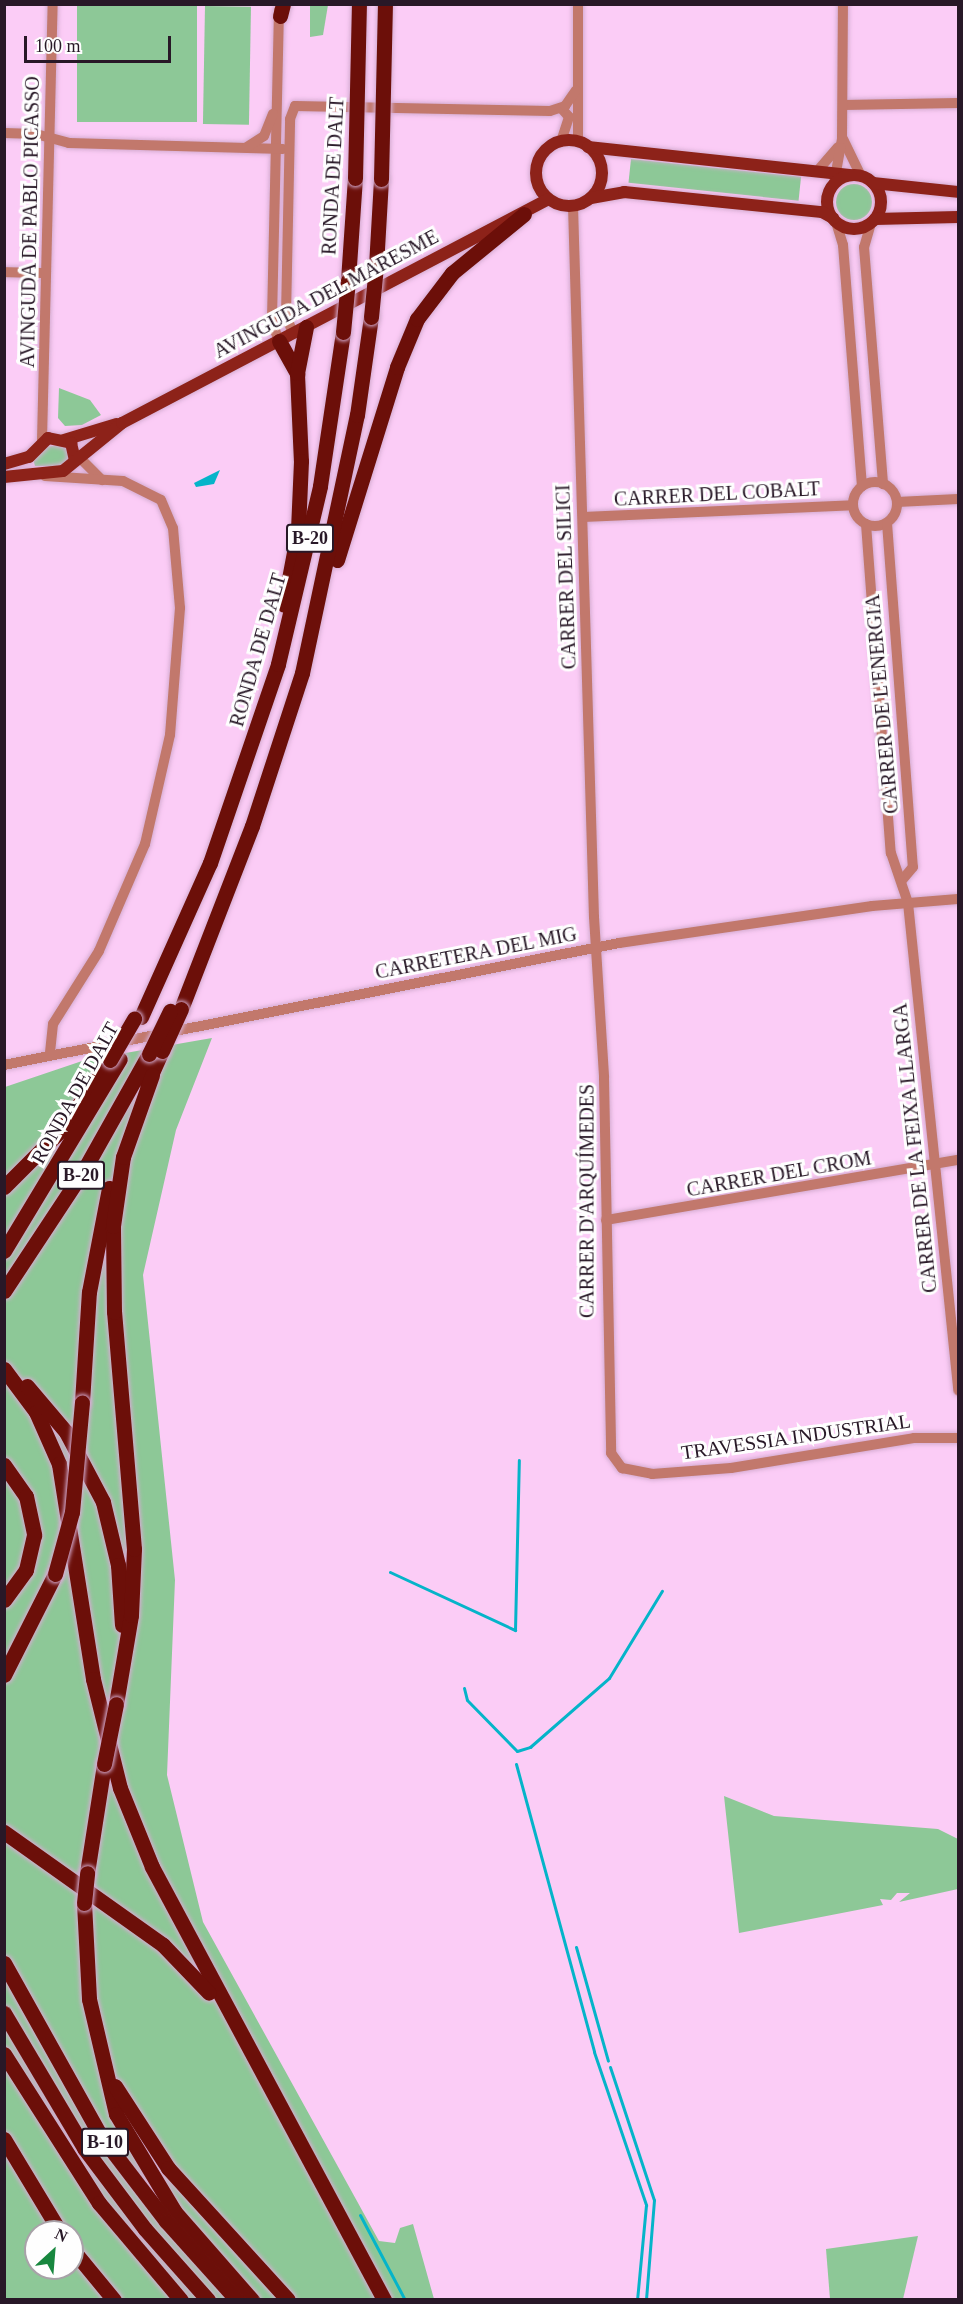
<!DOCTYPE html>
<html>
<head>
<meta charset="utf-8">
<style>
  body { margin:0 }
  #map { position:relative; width:963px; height:2304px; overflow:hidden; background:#fbccf6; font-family:Georgia,serif }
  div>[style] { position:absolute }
  .green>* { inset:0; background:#8dc897; transform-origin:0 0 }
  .round { border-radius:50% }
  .water>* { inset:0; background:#05b4c9 }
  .stream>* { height:3px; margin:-1.5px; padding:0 1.5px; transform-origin:1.5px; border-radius:1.5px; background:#05b4c9 }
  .roads { filter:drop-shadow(0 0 2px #d5acd1) drop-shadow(0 0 2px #d5acd1) }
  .minor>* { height:10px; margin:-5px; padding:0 5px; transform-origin:5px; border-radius:5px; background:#c2786c }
  .minor>.ring { margin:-5px; padding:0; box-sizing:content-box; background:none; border:10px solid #c2786c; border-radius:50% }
  .major>* { height:12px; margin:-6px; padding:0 6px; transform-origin:6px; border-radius:6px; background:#8d2219 }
  .major>.ring { margin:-6px; padding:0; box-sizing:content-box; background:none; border:12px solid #8d2219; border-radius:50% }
  .highway>* { height:15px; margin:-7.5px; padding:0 7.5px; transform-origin:7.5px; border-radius:7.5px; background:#6c0f09 }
  .bridges { filter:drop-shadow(0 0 2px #d5acd1) drop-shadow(0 0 2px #d5acd1) }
  .highway-bridge>* { height:15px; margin:-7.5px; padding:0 7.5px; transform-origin:7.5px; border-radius:7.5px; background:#6c0f09 }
  span { translate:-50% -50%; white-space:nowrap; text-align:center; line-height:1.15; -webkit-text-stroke:6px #fefefe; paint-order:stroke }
  .shield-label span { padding:2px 4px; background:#fefefe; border:2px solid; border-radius:4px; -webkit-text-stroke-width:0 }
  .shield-label { font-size:18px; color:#281827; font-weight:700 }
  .street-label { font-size:20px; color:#281827 }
  .frame { position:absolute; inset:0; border:6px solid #281827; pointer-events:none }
  .north { position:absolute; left:24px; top:2220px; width:60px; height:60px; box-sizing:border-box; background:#fefefe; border:2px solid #a8a2a8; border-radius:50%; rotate:26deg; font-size:16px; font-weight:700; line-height:24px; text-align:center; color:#281827 }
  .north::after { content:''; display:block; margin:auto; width:21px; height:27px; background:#18873f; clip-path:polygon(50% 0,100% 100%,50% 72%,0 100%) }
  .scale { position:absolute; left:24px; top:36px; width:147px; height:27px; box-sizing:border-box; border:3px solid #281827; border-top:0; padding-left:8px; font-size:18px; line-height:21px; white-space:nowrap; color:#281827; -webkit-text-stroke:4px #fefefe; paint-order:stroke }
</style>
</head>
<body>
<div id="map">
  <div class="green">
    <div style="left:77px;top:5px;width:120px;height:117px"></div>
    <div style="clip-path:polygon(310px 5px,328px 5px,323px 35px,310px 37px)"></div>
    <div style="left:205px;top:6px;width:46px;height:118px;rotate:1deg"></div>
    <div style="left:631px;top:159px;width:171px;height:24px;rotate:6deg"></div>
    <div class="round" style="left:836px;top:184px;width:36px;height:36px"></div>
    <div style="clip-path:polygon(59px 388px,90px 400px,101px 415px,82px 425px,65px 426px,58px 418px)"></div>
    <div style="clip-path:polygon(60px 445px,68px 449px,69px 459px,60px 466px,35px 466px,33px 459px,44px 447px)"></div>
    <div style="clip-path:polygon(evenodd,212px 1038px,176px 1130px,143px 1275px,175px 1580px,167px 1775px,203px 1922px,379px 2241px,395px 2243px,400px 2228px,413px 2224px,434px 2299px,5px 2299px,5px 1087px,85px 1060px,212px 1038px,36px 2232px,72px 2232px,72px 2268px,36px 2268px,36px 2232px)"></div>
    <div style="clip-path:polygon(724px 1796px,774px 1816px,938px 1829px,958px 1839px,958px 1889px,899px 1902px,910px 1893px,897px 1893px,891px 1900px,880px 1899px,883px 1905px,739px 1933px)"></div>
    <div style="clip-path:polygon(918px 2236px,903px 2299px,830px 2299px,826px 2249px)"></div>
  </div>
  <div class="water">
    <div style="clip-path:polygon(220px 470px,214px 484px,196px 487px,194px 483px)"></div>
  </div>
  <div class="stream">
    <div style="left:390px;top:1572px;width:138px;rotate:24.9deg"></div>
    <div style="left:515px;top:1630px;width:170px;rotate:-88.7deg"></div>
    <div style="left:464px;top:1688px;width:12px;rotate:76deg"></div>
    <div style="left:467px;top:1700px;width:71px;rotate:45.6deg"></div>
    <div style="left:517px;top:1751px;width:14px;rotate:-17deg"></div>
    <div style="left:530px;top:1747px;width:105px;rotate:-41.1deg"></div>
    <div style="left:609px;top:1678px;width:102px;rotate:-58.7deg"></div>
    <div style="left:516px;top:1764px;width:298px;rotate:74.8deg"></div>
    <div style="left:594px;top:2052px;width:162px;rotate:71.2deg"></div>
    <div style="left:646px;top:2205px;width:95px;rotate:95.4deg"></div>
    <div style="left:576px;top:1947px;width:118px;rotate:74.3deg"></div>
    <div style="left:610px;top:2067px;width:140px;rotate:71.7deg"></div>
    <div style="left:654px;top:2200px;width:100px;rotate:94.6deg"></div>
    <div style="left:360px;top:2215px;width:96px;rotate:62.1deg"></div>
  </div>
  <div class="roads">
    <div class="minor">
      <div style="left:279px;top:10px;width:312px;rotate:91.3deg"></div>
      <div style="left:272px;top:322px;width:20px;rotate:70deg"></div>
      <div style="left:843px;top:105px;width:115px;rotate:-1deg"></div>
      <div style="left:561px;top:108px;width:12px;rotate:48deg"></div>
      <div style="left:569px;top:117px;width:26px;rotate:108deg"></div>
      <div style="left:4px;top:133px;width:32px;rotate:2deg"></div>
      <div style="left:36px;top:134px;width:34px;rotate:15deg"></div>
      <div style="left:69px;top:143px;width:214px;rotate:1.6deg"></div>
      <div style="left:843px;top:139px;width:41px;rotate:64.1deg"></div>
      <div style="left:578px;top:142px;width:138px;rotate:-90deg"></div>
      <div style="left:247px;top:147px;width:20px;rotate:-33deg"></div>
      <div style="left:264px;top:136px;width:24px;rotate:-68deg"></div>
      <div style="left:819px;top:169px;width:29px;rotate:-49deg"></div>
      <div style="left:834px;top:183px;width:45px;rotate:-79.7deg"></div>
      <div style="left:842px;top:139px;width:135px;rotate:-89.6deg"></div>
      <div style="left:573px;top:206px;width:711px;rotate:88.31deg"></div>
      <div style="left:594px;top:917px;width:161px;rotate:86.4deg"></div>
      <div style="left:604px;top:1078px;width:375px;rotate:88.9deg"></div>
      <div style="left:611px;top:1453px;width:19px;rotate:54deg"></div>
      <div style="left:622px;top:1468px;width:31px;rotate:11deg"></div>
      <div style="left:652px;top:1474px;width:79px;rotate:-4.3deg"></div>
      <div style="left:731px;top:1468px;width:185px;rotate:-9.3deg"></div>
      <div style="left:914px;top:1438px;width:44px"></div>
      <div style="left:836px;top:222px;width:24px;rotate:73deg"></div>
      <div style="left:843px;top:245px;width:242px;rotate:85.5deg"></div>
      <div style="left:871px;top:223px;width:25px;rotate:106deg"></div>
      <div style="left:864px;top:247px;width:238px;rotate:85.4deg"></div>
      <div style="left:4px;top:272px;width:42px;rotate:1.4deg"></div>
      <div style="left:293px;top:334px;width:20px;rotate:-110deg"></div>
      <div style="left:286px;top:315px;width:196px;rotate:-88.8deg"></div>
      <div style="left:290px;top:119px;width:14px;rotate:-69deg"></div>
      <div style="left:295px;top:106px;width:255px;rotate:1.1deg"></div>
      <div style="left:550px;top:111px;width:16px;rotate:-18deg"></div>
      <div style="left:565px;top:106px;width:19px;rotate:-55deg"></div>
      <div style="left:42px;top:440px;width:436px;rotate:-88.6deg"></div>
      <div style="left:76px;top:454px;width:37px;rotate:45deg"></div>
      <div style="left:45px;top:476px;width:78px;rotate:3.7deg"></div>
      <div style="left:123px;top:481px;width:42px;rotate:26.6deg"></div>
      <div style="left:161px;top:500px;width:30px;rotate:67deg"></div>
      <div style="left:173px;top:528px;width:80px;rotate:85deg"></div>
      <div style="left:180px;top:608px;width:127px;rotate:94.5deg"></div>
      <div style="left:170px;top:735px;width:112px;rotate:102.9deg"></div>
      <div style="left:145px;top:844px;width:116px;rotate:113.3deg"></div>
      <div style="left:99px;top:951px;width:86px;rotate:122.2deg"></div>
      <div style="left:53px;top:1024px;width:30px;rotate:96deg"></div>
      <div class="ring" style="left:853px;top:482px;width:34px;height:34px"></div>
      <div style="left:897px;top:502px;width:61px;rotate:-2.8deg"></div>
      <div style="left:583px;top:517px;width:270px;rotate:-2.5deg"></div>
      <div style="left:887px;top:523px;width:345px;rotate:85.7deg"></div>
      <div style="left:913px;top:867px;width:16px;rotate:130deg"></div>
      <div style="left:866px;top:524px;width:330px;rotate:85.7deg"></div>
      <div style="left:891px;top:853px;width:53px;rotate:71.2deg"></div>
      <div style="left:908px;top:903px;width:490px;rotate:84.1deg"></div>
      <div style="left:4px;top:1065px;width:627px;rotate:-11.22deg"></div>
      <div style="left:619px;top:943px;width:256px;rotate:-8.3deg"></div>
      <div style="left:872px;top:906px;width:86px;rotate:-4.7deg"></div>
      <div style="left:606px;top:1220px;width:357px;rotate:-9.7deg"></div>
    </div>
    <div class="major">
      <div class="ring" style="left:536px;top:140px;width:54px;height:54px"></div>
      <div style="left:588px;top:147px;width:263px;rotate:6.1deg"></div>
      <div class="ring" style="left:827px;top:175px;width:42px;height:42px"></div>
      <div style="left:873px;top:183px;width:85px;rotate:6deg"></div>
      <div style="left:591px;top:198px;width:34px;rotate:-10deg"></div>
      <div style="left:624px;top:192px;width:199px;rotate:5.8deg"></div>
      <div style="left:822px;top:212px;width:13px;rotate:29deg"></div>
      <div style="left:875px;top:219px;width:83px;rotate:-1.4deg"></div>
      <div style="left:64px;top:440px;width:55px;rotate:-16.8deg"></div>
      <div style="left:4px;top:464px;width:26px;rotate:-16deg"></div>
      <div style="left:29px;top:457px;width:27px;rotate:-45deg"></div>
      <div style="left:48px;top:438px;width:24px;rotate:12deg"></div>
      <div style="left:71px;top:443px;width:18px;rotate:77deg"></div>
      <div style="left:4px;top:477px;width:59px;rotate:-5.8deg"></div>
      <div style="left:63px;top:471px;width:76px;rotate:-39.1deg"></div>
      <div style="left:122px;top:423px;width:481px;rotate:-27.7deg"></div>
    </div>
    <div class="highway">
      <div style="left:280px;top:16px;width:12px;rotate:-76deg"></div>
      <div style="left:376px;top:266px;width:87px;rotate:-86.7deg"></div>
      <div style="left:348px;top:280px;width:102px;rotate:-86.1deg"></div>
      <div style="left:279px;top:341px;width:38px;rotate:61deg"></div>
      <div style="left:297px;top:374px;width:87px;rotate:87.4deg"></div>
      <div style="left:301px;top:461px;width:70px;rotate:92.5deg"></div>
      <div style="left:298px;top:531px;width:75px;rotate:100.7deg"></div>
      <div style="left:297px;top:373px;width:47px;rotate:-78.9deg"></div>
      <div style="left:337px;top:560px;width:202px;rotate:-72.7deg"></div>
      <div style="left:397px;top:367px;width:52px;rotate:-67.4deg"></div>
      <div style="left:417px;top:319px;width:58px;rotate:-52.7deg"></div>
      <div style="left:452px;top:273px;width:93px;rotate:-39.3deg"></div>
      <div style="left:181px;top:1009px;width:196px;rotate:-68.8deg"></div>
      <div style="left:252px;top:826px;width:161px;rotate:-71.9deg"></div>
      <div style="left:302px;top:673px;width:264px;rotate:-78deg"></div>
      <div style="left:357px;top:415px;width:99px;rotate:-81.9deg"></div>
      <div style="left:141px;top:1017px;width:169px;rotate:-65.9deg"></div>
      <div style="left:210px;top:863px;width:210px;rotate:-71.1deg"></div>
      <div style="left:278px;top:664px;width:183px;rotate:-76.7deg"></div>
      <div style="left:320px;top:486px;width:156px;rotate:-81.5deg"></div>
      <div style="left:147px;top:1084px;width:36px;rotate:-66deg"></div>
      <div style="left:4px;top:1187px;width:81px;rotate:-45deg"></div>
      <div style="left:61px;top:1130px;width:73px;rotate:-55deg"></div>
      <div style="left:4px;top:1251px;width:224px;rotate:-58.9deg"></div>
      <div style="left:4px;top:1291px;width:147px;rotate:-56.6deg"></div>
      <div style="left:85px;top:1168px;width:131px;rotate:-60.7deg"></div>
      <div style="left:4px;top:1369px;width:54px;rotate:53.3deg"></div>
      <div style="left:36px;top:1412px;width:57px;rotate:66.1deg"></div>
      <div style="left:59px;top:1464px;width:218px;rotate:81deg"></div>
      <div style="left:93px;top:1679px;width:112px;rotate:76.1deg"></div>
      <div style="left:120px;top:1788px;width:85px;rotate:67.9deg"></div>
      <div style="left:152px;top:1867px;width:491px;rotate:61.8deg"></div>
      <div style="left:27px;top:1386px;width:60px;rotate:49.7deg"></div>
      <div style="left:66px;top:1432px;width:79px;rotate:62.1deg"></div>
      <div style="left:103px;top:1502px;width:65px;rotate:76.6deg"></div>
      <div style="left:118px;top:1565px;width:60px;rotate:86.2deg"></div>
      <div style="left:82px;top:1402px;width:110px;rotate:-86.4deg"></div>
      <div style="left:89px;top:1292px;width:106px;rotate:-79.1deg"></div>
      <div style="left:4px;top:1465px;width:38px;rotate:55deg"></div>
      <div style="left:26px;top:1496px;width:40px;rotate:78deg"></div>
      <div style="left:34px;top:1535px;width:36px;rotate:103deg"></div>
      <div style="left:26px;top:1570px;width:37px;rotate:126deg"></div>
      <div style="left:4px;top:1675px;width:113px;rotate:-63.2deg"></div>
      <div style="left:116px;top:1704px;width:90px;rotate:-80.4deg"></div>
      <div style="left:131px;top:1615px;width:66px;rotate:-87.4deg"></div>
      <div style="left:134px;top:1549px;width:238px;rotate:-94.8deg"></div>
      <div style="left:114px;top:1312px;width:86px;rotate:-90.7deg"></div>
      <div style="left:113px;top:1226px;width:70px;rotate:-81.8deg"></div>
      <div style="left:123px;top:1157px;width:87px;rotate:-70.5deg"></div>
      <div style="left:4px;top:1832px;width:195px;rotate:35.4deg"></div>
      <div style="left:163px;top:1945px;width:66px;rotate:46.2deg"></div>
      <div style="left:87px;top:1873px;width:110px;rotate:-81.1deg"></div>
      <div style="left:84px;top:1903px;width:96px;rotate:87deg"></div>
      <div style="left:89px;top:1999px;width:118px;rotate:76.8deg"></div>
      <div style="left:116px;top:2114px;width:114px;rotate:59deg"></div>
      <div style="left:175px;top:2212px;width:117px;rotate:48.8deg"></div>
      <div style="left:4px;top:1963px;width:197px;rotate:60.8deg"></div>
      <div style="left:100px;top:2135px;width:108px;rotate:52.5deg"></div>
      <div style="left:166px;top:2221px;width:106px;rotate:48.1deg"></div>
      <div style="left:4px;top:2013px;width:157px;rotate:59.3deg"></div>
      <div style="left:84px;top:2148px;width:101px;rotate:53deg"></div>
      <div style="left:145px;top:2229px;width:95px;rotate:48.4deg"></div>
      <div style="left:4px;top:2054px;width:177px;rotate:57.5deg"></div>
      <div style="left:99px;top:2203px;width:127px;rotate:49.8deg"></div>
      <div style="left:115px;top:2086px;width:98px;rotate:57.1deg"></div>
      <div style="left:168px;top:2168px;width:178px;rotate:47.7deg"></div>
      <div style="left:4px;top:2139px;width:109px;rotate:58.9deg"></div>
      <div style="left:72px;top:2249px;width:66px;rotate:50.5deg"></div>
    </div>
  </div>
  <div class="bridges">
    <div class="highway-bridge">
      <div style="left:355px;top:178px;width:174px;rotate:-88.7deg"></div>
      <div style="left:381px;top:179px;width:175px;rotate:-88.7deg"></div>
      <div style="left:371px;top:317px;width:51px;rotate:-84.4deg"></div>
      <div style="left:343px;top:332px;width:52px;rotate:-84.5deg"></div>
      <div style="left:162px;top:1051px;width:46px;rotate:-65.7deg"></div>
      <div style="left:149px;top:1054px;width:48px;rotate:-64deg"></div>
      <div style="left:110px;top:1060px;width:48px;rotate:-59.7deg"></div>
      <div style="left:55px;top:1574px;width:64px;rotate:-74.7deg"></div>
      <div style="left:72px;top:1512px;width:110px;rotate:-84.8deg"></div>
      <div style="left:104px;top:1764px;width:61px;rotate:-78.7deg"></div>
      <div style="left:84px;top:1903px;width:30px;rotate:-84deg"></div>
    </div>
  </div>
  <div class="shield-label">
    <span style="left:310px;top:538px">B-20</span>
    <span style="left:81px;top:1175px">B-20</span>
    <span style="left:105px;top:2142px">B-10</span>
  </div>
  <div class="street-label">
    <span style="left:333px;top:176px;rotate:-87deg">RONDA DE DALT</span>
    <span style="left:30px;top:222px;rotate:-89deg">AVINGUDA DE PABLO PICASSO</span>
    <span style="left:326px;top:294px;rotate:-28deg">AVINGUDA DEL MARESME</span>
    <span style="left:717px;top:494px;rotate:-3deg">CARRER DEL COBALT</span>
    <span style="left:566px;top:577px;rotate:-92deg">CARRER DEL SILICI</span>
    <span style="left:258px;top:650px;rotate:-74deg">RONDA DE DALT</span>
    <span style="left:882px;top:704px;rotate:-95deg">CARRER DE L'ENERGIA</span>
    <span style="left:476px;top:953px;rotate:-11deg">CARRETERA DEL MIG</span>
    <span style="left:75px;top:1093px;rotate:-61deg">RONDA DE DALT</span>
    <span style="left:915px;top:1148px;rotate:-96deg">CARRER DE LA FEIXA LLARGA</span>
    <span style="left:779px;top:1174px;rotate:-10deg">CARRER DEL CROM</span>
    <span style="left:587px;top:1201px;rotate:-90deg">CARRER D'ARQUÍMEDES</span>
    <span style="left:796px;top:1437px;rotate:-8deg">TRAVESSIA INDUSTRIAL</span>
  </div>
  <div class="frame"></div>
  <div class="north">N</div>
  <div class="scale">100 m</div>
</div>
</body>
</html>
